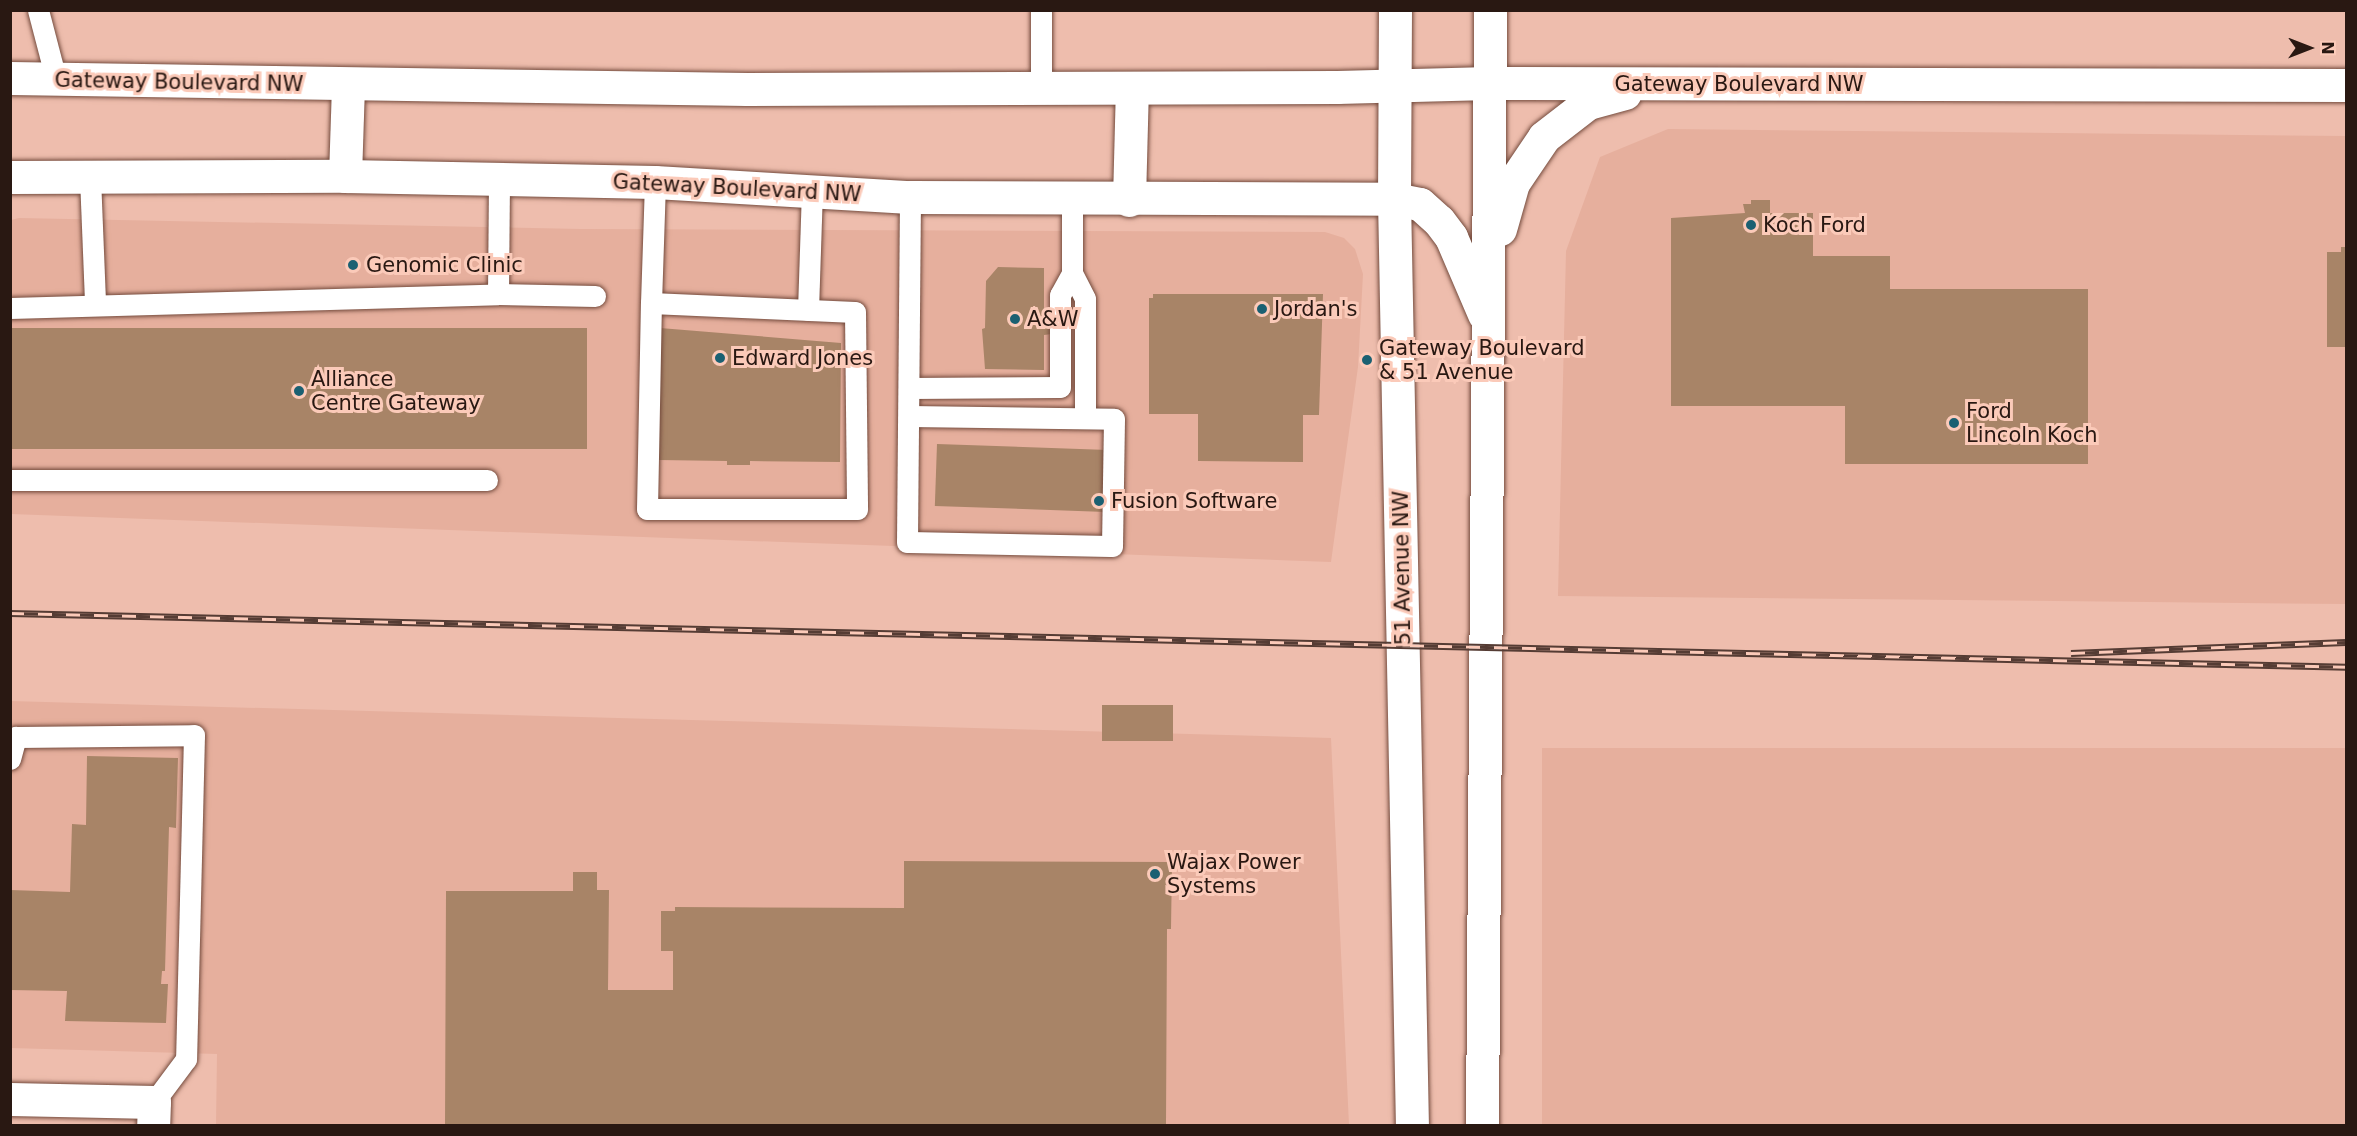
<!DOCTYPE html>
<html>
<head>
<meta charset="utf-8">
<style>
  body { margin:0 }
  #map { position:relative; width:2357px; height:1136px; overflow:hidden; background:#eebdad; font-family:"DejaVu Sans",sans-serif }
  div>[style] { position:absolute }
  .built>* { inset:0; background:#e6af9d; transform-origin:0 0 }
  .building>* { inset:0; background:#a88467; transform-origin:0 0 }
  .roads { filter:drop-shadow(0 0 2px #744b3d) drop-shadow(0 0 2px #744b3d) }
  .service>* { height:21px; margin:-10.5px; padding:0 10.5px; transform-origin:10.5px; border-radius:10.5px; background:#fff }
  .minor>* { height:33px; margin:-16.5px; padding:0 16.5px; transform-origin:16.5px; border-radius:16.5px; background:#fff }
  .secondary>* { height:33px; margin:-16.5px; padding:0 16.5px; transform-origin:16.5px; border-radius:16.5px; background:#fff }
  .rail>* { height:7px; margin-top:-3.5px; transform-origin:0; background:repeating-linear-gradient(90deg,#fbcab9 0 14px,#553c34 0 28px); box-sizing:border-box; border-block:2px solid #553c34 }
  .dots>* { width:16px; height:16px; translate:-50% -50%; box-sizing:border-box; border:3px solid #fbcab9; border-radius:50% }
  span { translate:-50% -50%; white-space:nowrap; text-align:center; line-height:1.15; -webkit-text-stroke:6px #fbcab9; paint-order:stroke }
  .street-label { font-size:21px; color:#291812 }
  .poi-label { font-size:21px; color:#291812 }
  .left { translate:0 -50%; text-align:left }
  .frame { position:absolute; inset:0; border:12px solid #291812; pointer-events:none }
  .north { position:absolute; left:2279px; top:18px; width:60px; height:60px; -webkit-text-stroke:4px #fbcab9; paint-order:stroke; rotate:90deg; font-size:16px; font-weight:700; line-height:24px; text-align:center; color:#291812 }
  .north::after { content:''; display:block; margin:auto; width:21px; height:27px; background:#291812; clip-path:polygon(50% 0,100% 100%,50% 72%,0 100%) }
</style>
</head>
<body>
<div id="map">
  <div class="built">
    <div style="clip-path:polygon(1668px 129px,2346px 136px,2346px 604px,1558px 596px,1566px 251px,1600px 157px)"></div>
    <div style="clip-path:polygon(19px 218px,581px 229px,1325px 232px,1344px 238px,1355px 249px,1363px 274px,1358px 367px,1331px 562px,11px 514px,11px 220px)"></div>
    <div style="clip-path:polygon(10px 701px,1331px 738px,1349px 1125px,216px 1125px,217px 1054px,11px 1048px)"></div>
    <div style="left:1542px;top:748px;width:804px;height:377px"></div>
  </div>
  <div class="building">
    <div style="clip-path:polygon(1751px 200px,1770px 200px,1770px 213px,1813px 213px,1813px 256px,1890px 256px,1890px 289px,2088px 289px,2088px 464px,1845px 464px,1845px 406px,1671px 406px,1671px 218px,1745px 213px,1743px 204px,1751px 204px)"></div>
    <div style="clip-path:polygon(2341px 247px,2346px 247px,2346px 347px,2327px 347px,2327px 252px,2341px 252px)"></div>
    <div style="clip-path:polygon(998px 267px,1044px 268px,1044px 319px,1052px 318px,1052px 334px,1044px 335px,1044px 370px,985px 369px,982px 329px,985px 328px,986px 281px)"></div>
    <div style="clip-path:polygon(1153px 294px,1323px 294px,1319px 415px,1303px 415px,1303px 462px,1198px 461px,1198px 414px,1149px 414px,1149px 298px,1153px 298px)"></div>
    <div style="left:12px;top:328px;width:575px;height:121px"></div>
    <div style="clip-path:polygon(660px 328px,841px 343px,840px 462px,750px 461px,750px 465px,727px 465px,727px 461px,659px 460px)"></div>
    <div style="left:937px;top:444px;width:171px;height:62px;rotate:2deg"></div>
    <div style="left:1102px;top:705px;width:71px;height:36px"></div>
    <div style="clip-path:polygon(87px 756px,178px 758px,176px 828px,169px 827px,165px 971px,162px 971px,161px 984px,168px 984px,166px 1023px,65px 1021px,67px 991px,10px 990px,10px 890px,70px 892px,72px 824px,86px 825px)"></div>
    <div style="clip-path:polygon(904px 861px,1172px 862px,1171px 929px,1167px 929px,1166px 1126px,445px 1126px,446px 891px,573px 891px,573px 872px,597px 872px,597px 890px,609px 890px,608px 990px,673px 990px,673px 951px,661px 951px,661px 911px,675px 911px,675px 907px,904px 908px)"></div>
  </div>
  <div class="roads">
    <div class="service">
      <div style="left:38px;top:10px;width:71px;rotate:75.4deg"></div>
      <div style="left:1041px;top:10px;width:79px;rotate:90deg"></div>
      <div style="left:90px;top:177px;width:125px;rotate:87.7deg"></div>
      <div style="left:499px;top:180px;width:114px;rotate:90.5deg"></div>
      <div style="left:498px;top:294px;width:97px;rotate:1.2deg"></div>
      <div style="left:1072px;top:199px;width:74px;rotate:90deg"></div>
      <div style="left:1072px;top:273px;width:29px;rotate:63deg"></div>
      <div style="left:1085px;top:299px;width:119px;rotate:90deg"></div>
      <div style="left:651px;top:303px;width:204px;rotate:2.5deg"></div>
      <div style="left:855px;top:312px;width:197px;rotate:89.4deg"></div>
      <div style="left:857px;top:509px;width:210px;rotate:180deg"></div>
      <div style="left:647px;top:509px;width:206px;rotate:-88.9deg"></div>
      <div style="left:651px;top:303px;width:121px;rotate:-88.1deg"></div>
      <div style="left:10px;top:308px;width:488px;rotate:-1.6deg"></div>
      <div style="left:808px;top:310px;width:118px;rotate:-88.1deg"></div>
      <div style="left:909px;top:388px;width:151px;rotate:-0.4deg"></div>
      <div style="left:1060px;top:387px;width:92px;rotate:-90deg"></div>
      <div style="left:1060px;top:295px;width:25px;rotate:-61deg"></div>
      <div style="left:909px;top:416px;width:205px;rotate:0.8deg"></div>
      <div style="left:1114px;top:419px;width:127px;rotate:90.9deg"></div>
      <div style="left:1112px;top:546px;width:205px;rotate:-178.9deg"></div>
      <div style="left:907px;top:542px;width:345px;rotate:-89.5deg"></div>
      <div style="left:10px;top:480px;width:477px"></div>
      <div style="left:10px;top:759px;width:23px;rotate:-75deg"></div>
      <div style="left:16px;top:737px;width:178px;rotate:-0.6deg"></div>
      <div style="left:194px;top:735px;width:324px;rotate:91.4deg"></div>
      <div style="left:186px;top:1059px;width:54px;rotate:126.7deg"></div>
    </div>
    <div class="minor">
      <div style="left:345px;top:176px;width:90px;rotate:-88.1deg"></div>
      <div style="left:10px;top:177px;width:335px;rotate:-0.2deg"></div>
      <div style="left:345px;top:176px;width:310px;rotate:1.1deg"></div>
      <div style="left:655px;top:182px;width:255px;rotate:3.4deg"></div>
      <div style="left:910px;top:197px;width:484px;rotate:0.2deg"></div>
      <div style="left:1129px;top:200px;width:111px;rotate:-88.5deg"></div>
      <div style="left:10px;top:1099px;width:144px;rotate:1.2deg"></div>
      <div style="left:154px;top:1102px;width:24px;rotate:92deg"></div>
    </div>
    <div class="secondary">
      <div style="left:1395px;top:10px;width:189px;rotate:90.3deg"></div>
      <div style="left:1394px;top:199px;width:927px;rotate:88.89deg"></div>
      <div style="left:10px;top:78px;width:737px;rotate:0.86deg"></div>
      <div style="left:747px;top:89px;width:590px;rotate:-0.19deg"></div>
      <div style="left:1337px;top:87px;width:152px;rotate:-1.5deg"></div>
      <div style="left:1489px;top:83px;width:857px;rotate:0.13deg"></div>
      <div style="left:1394px;top:199px;width:26px;rotate:11deg"></div>
      <div style="left:1420px;top:204px;width:25px;rotate:42deg"></div>
      <div style="left:1439px;top:221px;width:20px;rotate:53deg"></div>
      <div style="left:1451px;top:237px;width:84px;rotate:66.8deg"></div>
      <div style="left:1500px;top:229px;width:48px;rotate:-74.2deg"></div>
      <div style="left:1513px;top:183px;width:55px;rotate:-56deg"></div>
      <div style="left:1544px;top:137px;width:56px;rotate:-37.7deg"></div>
      <div style="left:1588px;top:103px;width:38px;rotate:-15deg"></div>
      <div style="left:1482px;top:1126px;width:1116px;rotate:-89.59deg"></div>
    </div>
  </div>
  <div class="rail">
    <div style="left:10px;top:613px;width:2337px;rotate:1.32deg"></div>
    <div style="left:2071px;top:653px;width:275px;rotate:-2.3deg"></div>
  </div>
  <div class="dots">
    <div style="left:1751px;top:225px;background:#1b6072"></div>
    <div style="left:353px;top:265px;background:#1b6072"></div>
    <div style="left:1262px;top:309px;background:#1b6072"></div>
    <div style="left:1015px;top:319px;background:#1b6072"></div>
    <div style="left:720px;top:358px;background:#1b6072"></div>
    <div style="left:1367px;top:360px;background:#1b6072"></div>
    <div style="left:299px;top:391px;background:#1b6072"></div>
    <div style="left:1954px;top:423px;background:#1b6072"></div>
    <div style="left:1099px;top:501px;background:#1b6072"></div>
    <div style="left:1155px;top:874px;background:#1b6072"></div>
  </div>
  <div class="street-label">
    <span style="left:179px;top:82px;rotate:1deg">Gateway Boulevard NW</span>
    <span style="left:1739px;top:84px">Gateway Boulevard NW</span>
    <span style="left:737px;top:188px;rotate:3deg">Gateway Boulevard NW</span>
    <span style="left:1402px;top:568px;rotate:-91deg">51 Avenue NW</span>
  </div>
  <div class="poi-label">
    <span class="left" style="left:1763px;top:225px">Koch Ford</span>
    <span class="left" style="left:366px;top:265px">Genomic Clinic</span>
    <span class="left" style="left:1274px;top:309px">Jordan's</span>
    <span class="left" style="left:1027px;top:319px">A&amp;W</span>
    <span class="left" style="left:1379px;top:360px">Gateway Boulevard<br>&amp; 51 Avenue</span>
    <span class="left" style="left:732px;top:358px">Edward Jones</span>
    <span class="left" style="left:311px;top:391px">Alliance<br>Centre Gateway</span>
    <span class="left" style="left:1966px;top:423px">Ford<br>Lincoln Koch</span>
    <span class="left" style="left:1111px;top:501px">Fusion Software</span>
    <span class="left" style="left:1167px;top:874px">Wajax Power<br>Systems</span>
  </div>
  <div class="frame"></div>
  <div class="north">N</div>
</div>
</body>
</html>
